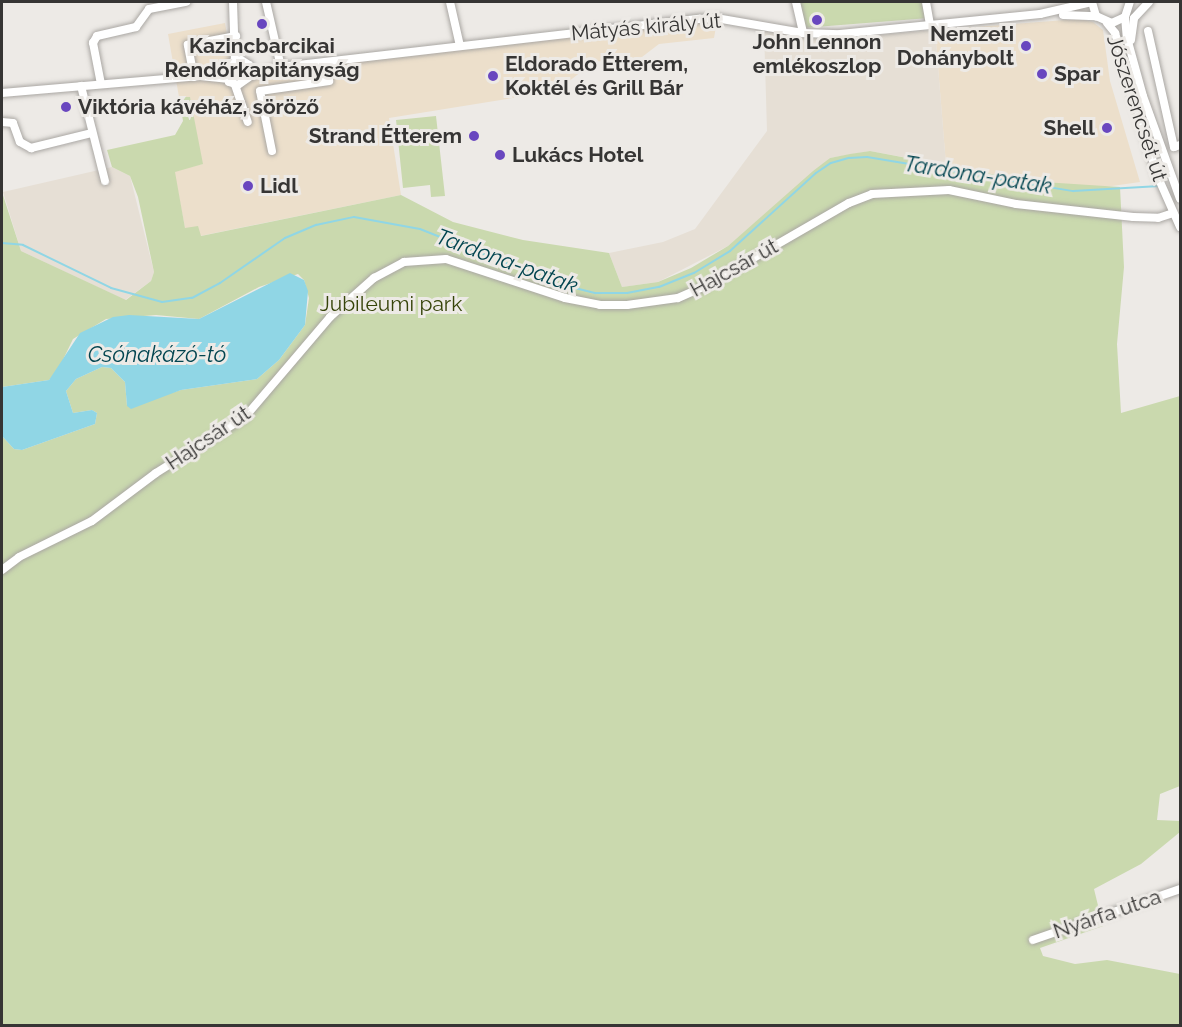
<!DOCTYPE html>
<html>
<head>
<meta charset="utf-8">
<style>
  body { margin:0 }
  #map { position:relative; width:1182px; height:1027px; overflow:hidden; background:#edeae6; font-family:Raleway,sans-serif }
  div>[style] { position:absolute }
  .commercial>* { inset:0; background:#ecdfcb }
  .built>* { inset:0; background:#e6dfd5 }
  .green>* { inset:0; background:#cad9ae }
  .water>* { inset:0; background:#90d6e5 }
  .stream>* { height:2px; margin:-1px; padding:0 1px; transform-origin:1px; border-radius:1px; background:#90d6e5 }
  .roads { filter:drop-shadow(0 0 2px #aaa7a3) drop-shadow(0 0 2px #aaa7a3) }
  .minor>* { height:8px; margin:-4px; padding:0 4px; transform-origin:4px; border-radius:4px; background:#fff }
  .dots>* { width:16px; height:16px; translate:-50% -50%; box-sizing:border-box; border:3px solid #edeae6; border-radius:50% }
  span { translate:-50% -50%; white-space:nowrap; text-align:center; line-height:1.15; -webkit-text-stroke:6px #edeae6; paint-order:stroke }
  .street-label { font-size:21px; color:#363534 }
  .poi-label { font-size:21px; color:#363534; font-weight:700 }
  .right { translate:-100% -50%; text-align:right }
  .left { translate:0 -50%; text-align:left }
  .park-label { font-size:21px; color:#364409 }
  .water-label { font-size:22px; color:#024550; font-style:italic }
  .frame { position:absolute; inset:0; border:3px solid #363534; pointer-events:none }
</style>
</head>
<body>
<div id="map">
  <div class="commercial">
    <div style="clip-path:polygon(1079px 19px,1093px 22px,1103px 30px,1110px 81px,1140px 182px,1098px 188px,1028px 181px,946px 165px,935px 30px)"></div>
    <div style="clip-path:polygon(717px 21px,714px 38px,659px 44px,642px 57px,582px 63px,581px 72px,556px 91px,389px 118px,401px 195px,200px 236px,185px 228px,174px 171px,202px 164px,190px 98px,179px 97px,168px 34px,225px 23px,233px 73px)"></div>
  </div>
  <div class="built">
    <div style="clip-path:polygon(764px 30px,823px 40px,935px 30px,946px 165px,870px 151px,830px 158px,728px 246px,658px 282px,622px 287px,609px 253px,663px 242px,695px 229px,767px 131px)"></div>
    <div style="clip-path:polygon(112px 167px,130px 176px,154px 272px,151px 281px,125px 300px,21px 251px,3px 192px)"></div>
  </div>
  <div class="green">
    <div style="clip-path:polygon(800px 2px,926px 2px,929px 18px,803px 28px)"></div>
    <div style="clip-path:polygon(179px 97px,190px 97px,203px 164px,175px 172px,185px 228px,198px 226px,201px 236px,401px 195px,453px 222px,523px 240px,609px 253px,622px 287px,658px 282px,691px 268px,728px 246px,813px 171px,830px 158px,850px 154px,870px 151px,1028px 181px,1120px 187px,1124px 267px,1117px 344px,1121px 413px,1180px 396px,1180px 786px,1160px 794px,1157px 820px,1180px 821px,1180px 832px,1141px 864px,1094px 889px,1103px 926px,1040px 948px,1043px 956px,1075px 964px,1107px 960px,1180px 974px,1180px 1025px,2px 1025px,2px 436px,14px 449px,22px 450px,95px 424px,97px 413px,92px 410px,73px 413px,66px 391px,76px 379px,102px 367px,111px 368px,125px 382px,127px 406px,181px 390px,257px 379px,279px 360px,305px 325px,309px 298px,304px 280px,298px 274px,259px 287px,199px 319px,156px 315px,106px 319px,73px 339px,58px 370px,49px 380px,2px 387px,2px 192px,21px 251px,126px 300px,151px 281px,154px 272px,138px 197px,130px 176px,112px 167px,107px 150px,175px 135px,183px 121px)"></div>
    <div style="clip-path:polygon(436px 116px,445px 196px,431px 197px,430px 185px,403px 188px,396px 120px)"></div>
  </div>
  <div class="water">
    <div style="clip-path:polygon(290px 273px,304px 280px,308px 291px,305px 325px,279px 360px,257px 379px,181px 390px,131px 409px,127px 406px,125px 382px,111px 368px,102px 367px,76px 379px,66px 391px,73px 413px,92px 410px,97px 413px,95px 424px,22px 450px,14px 449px,2px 436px,2px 387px,49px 380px,80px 333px,113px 317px,129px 315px,199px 319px)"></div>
  </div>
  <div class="stream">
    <div style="left:2px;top:243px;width:21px;rotate:5deg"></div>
    <div style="left:23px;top:245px;width:98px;rotate:26deg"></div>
    <div style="left:111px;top:288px;width:53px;rotate:15.4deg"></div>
    <div style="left:162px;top:302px;width:30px;rotate:-8deg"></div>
    <div style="left:192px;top:298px;width:32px;rotate:-28deg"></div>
    <div style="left:220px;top:283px;width:79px;rotate:-34.7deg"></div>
    <div style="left:285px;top:238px;width:34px;rotate:-23deg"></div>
    <div style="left:316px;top:225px;width:39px;rotate:-12deg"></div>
    <div style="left:354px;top:217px;width:67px;rotate:10.3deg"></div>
    <div style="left:420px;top:229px;width:149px;rotate:21.6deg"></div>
    <div style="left:559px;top:284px;width:38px;rotate:14deg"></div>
    <div style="left:596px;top:293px;width:31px"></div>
    <div style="left:627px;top:293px;width:33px;rotate:-11deg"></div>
    <div style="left:659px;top:287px;width:38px;rotate:-22deg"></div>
    <div style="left:694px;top:273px;width:42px;rotate:-31.4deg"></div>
    <div style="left:730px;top:251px;width:116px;rotate:-42.2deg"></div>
    <div style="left:816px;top:173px;width:18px;rotate:-34deg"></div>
    <div style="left:831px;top:163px;width:19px;rotate:-16deg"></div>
    <div style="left:849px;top:158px;width:18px;rotate:-3deg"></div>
    <div style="left:867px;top:157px;width:209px;rotate:9.4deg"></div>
    <div style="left:1073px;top:191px;width:87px;rotate:-3.3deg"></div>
  </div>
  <div class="roads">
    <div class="minor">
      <div style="left:233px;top:2px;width:59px;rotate:88.1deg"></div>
      <div style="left:266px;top:2px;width:67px;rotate:77deg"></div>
      <div style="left:450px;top:2px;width:45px;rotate:77.2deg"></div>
      <div style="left:796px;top:2px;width:32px;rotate:77deg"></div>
      <div style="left:926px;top:2px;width:22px;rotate:80deg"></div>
      <div style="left:1092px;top:2px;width:15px;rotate:74deg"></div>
      <div style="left:1096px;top:16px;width:17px;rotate:24deg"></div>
      <div style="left:1112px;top:23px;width:14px;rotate:-25deg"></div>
      <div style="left:1125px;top:17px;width:16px;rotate:-72deg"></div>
      <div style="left:1063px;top:15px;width:33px;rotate:2deg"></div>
      <div style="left:1125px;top:17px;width:21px;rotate:85deg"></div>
      <div style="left:1127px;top:38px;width:60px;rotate:74.6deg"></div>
      <div style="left:1143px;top:96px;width:109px;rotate:70.2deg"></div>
      <div style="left:1107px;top:23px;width:13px;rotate:51deg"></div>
      <div style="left:1115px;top:33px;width:148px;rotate:73.5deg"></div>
      <div style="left:1157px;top:175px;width:57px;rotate:66.1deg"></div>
      <div style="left:1148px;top:31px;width:119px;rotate:77.4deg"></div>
      <div style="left:1174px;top:147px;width:6px;rotate:-18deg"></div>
      <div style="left:1131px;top:40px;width:22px;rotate:-82deg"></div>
      <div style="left:1134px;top:18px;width:22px;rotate:-47deg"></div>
      <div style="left:251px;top:76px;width:11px;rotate:-100deg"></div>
      <div style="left:249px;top:65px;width:9px;rotate:-148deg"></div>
      <div style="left:241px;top:60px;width:10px;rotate:163deg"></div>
      <div style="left:231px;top:63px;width:9px;rotate:122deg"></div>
      <div style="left:226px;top:71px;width:11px;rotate:75deg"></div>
      <div style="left:229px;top:82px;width:9px;rotate:18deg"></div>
      <div style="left:238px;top:85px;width:16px;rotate:-35deg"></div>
      <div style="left:251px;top:76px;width:31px;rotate:-17deg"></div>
      <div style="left:281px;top:67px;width:421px;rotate:-6.6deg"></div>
      <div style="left:699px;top:19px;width:17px;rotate:-3deg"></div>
      <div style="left:716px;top:18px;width:88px;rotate:9.8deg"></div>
      <div style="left:803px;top:33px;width:37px;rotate:2deg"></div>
      <div style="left:840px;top:34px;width:201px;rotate:-5.7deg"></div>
      <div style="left:1040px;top:14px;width:53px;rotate:-13deg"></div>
      <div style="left:194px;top:77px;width:33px;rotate:-101deg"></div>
      <div style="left:188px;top:45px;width:49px;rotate:-10.6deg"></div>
      <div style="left:101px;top:84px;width:42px;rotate:-101deg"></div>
      <div style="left:93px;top:43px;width:8px;rotate:-60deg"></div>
      <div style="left:97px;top:36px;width:40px;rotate:-13deg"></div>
      <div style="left:136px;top:27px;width:22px;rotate:-54deg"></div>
      <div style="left:149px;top:9px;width:38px;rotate:-11deg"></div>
      <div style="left:235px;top:85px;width:39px;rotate:71deg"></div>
      <div style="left:81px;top:86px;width:98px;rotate:75.8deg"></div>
      <div style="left:2px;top:93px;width:199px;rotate:-4.9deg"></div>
      <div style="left:200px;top:76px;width:27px;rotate:6deg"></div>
      <div style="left:2px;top:122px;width:11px;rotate:5deg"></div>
      <div style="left:13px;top:123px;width:20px;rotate:70deg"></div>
      <div style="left:20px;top:142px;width:13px;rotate:29deg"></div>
      <div style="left:31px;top:148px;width:63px;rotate:-13.8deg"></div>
      <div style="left:272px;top:151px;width:61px;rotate:-101.3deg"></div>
      <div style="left:260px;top:91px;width:70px;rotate:-8.2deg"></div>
      <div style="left:2px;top:570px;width:21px;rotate:-37deg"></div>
      <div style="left:19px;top:557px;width:81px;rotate:-26.3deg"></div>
      <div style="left:92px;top:521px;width:80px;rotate:-36.9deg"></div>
      <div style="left:156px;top:473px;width:105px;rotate:-32.2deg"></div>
      <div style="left:245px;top:417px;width:131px;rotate:-49.6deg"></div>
      <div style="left:330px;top:317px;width:59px;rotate:-41.6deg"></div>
      <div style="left:374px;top:278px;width:34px;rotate:-28deg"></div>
      <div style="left:404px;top:262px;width:42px;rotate:-4.1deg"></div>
      <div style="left:446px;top:259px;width:125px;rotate:18.1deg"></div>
      <div style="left:565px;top:298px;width:36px;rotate:11deg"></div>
      <div style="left:600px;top:305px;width:27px"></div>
      <div style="left:627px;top:305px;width:51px;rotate:-7.8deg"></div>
      <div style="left:678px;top:298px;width:30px;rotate:-24deg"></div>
      <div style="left:705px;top:286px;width:166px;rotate:-30deg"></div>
      <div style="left:849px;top:203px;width:25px;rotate:-21deg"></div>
      <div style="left:872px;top:194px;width:77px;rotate:-3deg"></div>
      <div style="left:949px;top:190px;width:68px;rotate:11.8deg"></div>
      <div style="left:1016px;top:204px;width:118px;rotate:6.3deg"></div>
      <div style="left:1133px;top:217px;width:25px;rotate:2deg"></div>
      <div style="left:1158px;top:218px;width:16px;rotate:-18deg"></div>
      <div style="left:1033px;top:940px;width:156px;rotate:-19.1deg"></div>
    </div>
  </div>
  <div class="dots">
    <div style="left:817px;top:20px;background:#6947bf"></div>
    <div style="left:262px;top:24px;background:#6947bf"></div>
    <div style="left:1026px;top:46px;background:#6947bf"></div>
    <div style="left:1042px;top:74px;background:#6947bf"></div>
    <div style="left:493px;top:76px;background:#6947bf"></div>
    <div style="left:66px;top:107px;background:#6947bf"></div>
    <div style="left:1107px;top:128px;background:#6947bf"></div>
    <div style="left:474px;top:136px;background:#6947bf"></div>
    <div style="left:500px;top:155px;background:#6947bf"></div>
    <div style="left:248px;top:186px;background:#6947bf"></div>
  </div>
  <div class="street-label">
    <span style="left:646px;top:27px;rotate:-5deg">Mátyás király út</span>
    <span style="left:1137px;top:108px;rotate:72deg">Jószerencsét út</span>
    <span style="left:734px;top:268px;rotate:-29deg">Hajcsár út</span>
    <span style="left:208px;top:438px;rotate:-34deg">Hajcsár út</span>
    <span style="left:1107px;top:914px;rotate:-19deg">Nyárfa utca</span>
  </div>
  <div class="poi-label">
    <span class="right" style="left:1014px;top:46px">Nemzeti<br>Dohánybolt</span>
    <span style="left:817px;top:54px">John Lennon<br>emlékoszlop</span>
    <span style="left:262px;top:58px">Kazincbarcikai<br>Rendőrkapitányság</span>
    <span class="left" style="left:505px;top:76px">Eldorado Étterem,<br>Koktél és Grill Bár</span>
    <span class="left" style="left:1054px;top:74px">Spar</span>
    <span class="left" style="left:78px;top:107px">Viktória kávéház, söröző</span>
    <span class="right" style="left:1095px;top:128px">Shell</span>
    <span class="right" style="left:462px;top:136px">Strand Étterem</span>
    <span class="left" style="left:512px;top:155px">Lukács Hotel</span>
    <span class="left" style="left:260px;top:186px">Lidl</span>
  </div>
  <div class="park-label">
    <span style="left:391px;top:304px">Jubileumi park</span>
  </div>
  <div class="water-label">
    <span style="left:978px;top:175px;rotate:9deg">Tardona-patak</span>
    <span style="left:507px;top:261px;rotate:20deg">Tardona-patak</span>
    <span style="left:157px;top:355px">Csónakázó-tó</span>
  </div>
  <div class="frame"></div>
</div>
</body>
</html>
